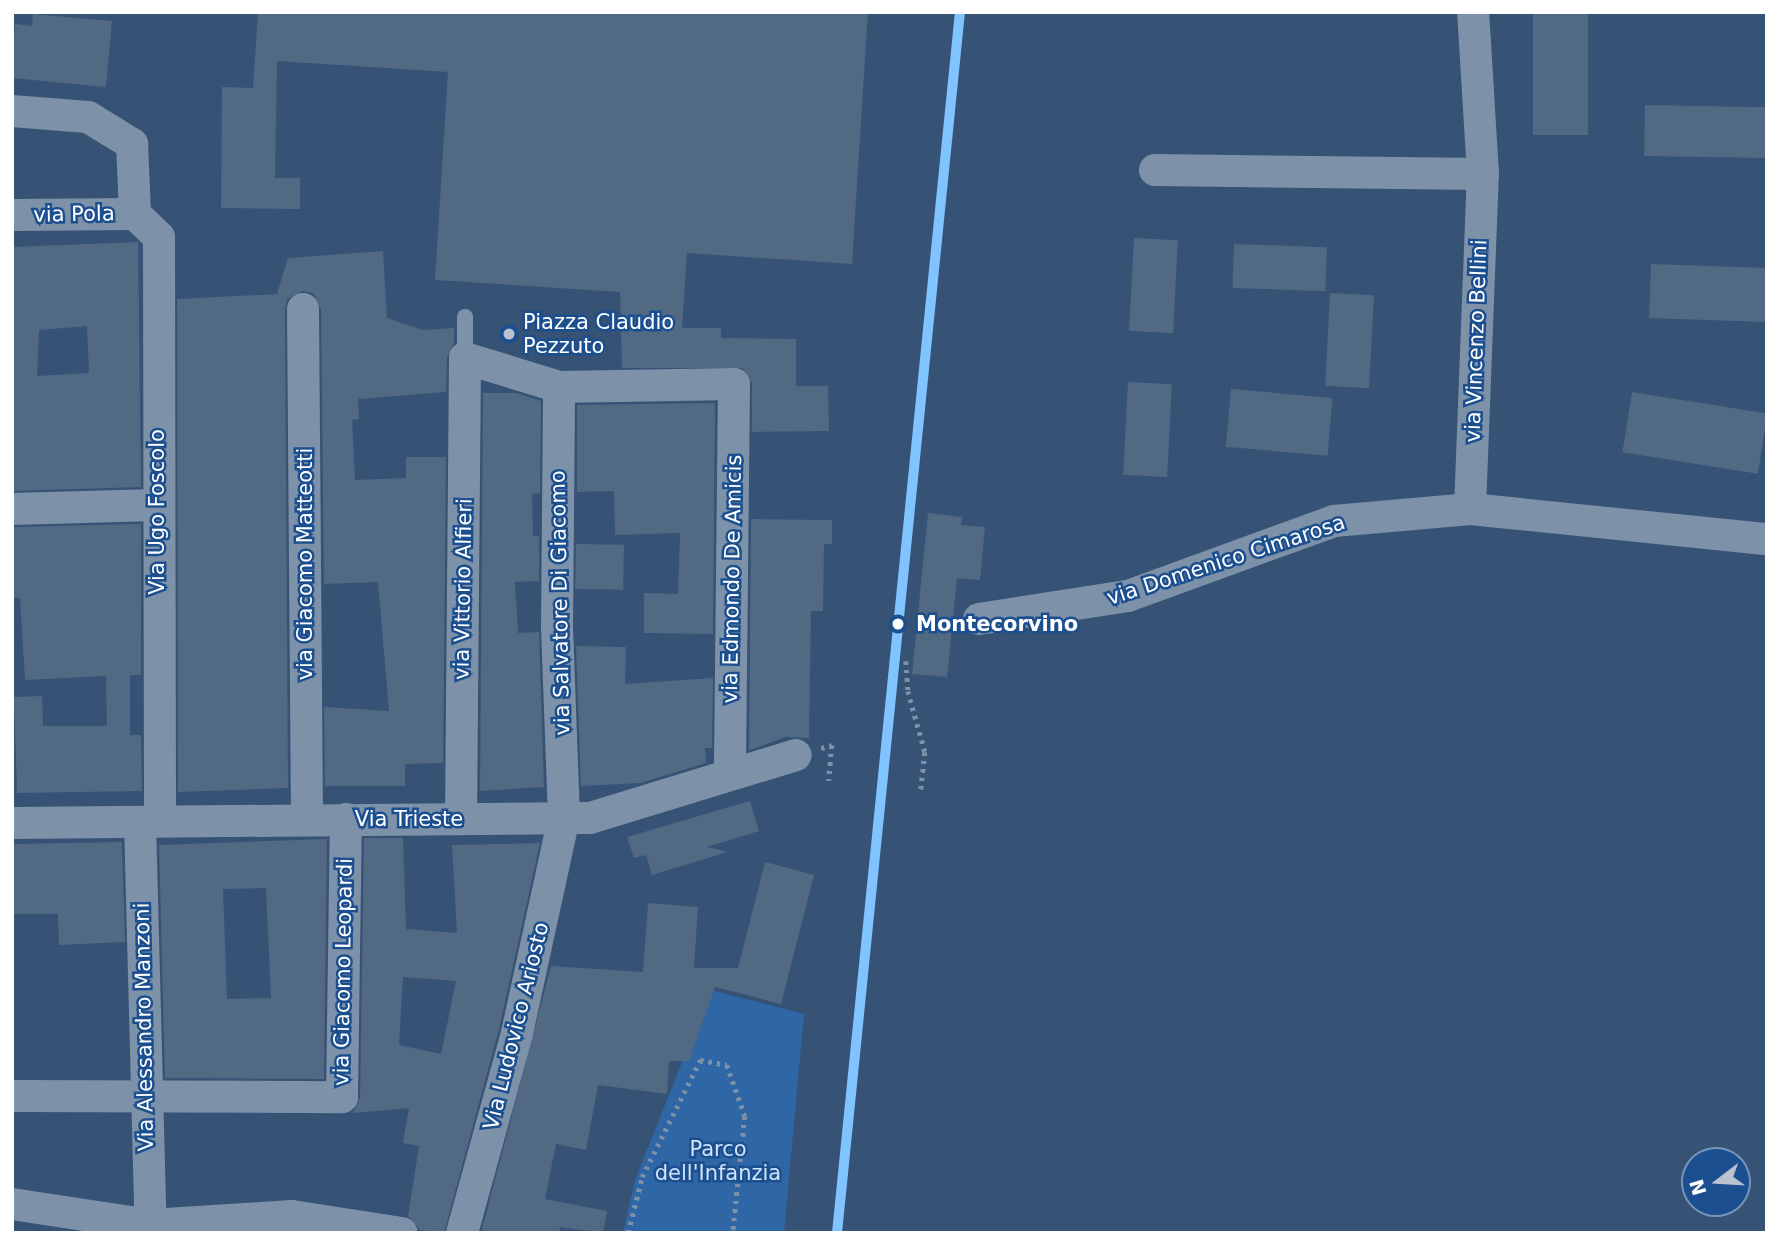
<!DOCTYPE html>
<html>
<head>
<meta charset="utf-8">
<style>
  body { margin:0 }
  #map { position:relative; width:1779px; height:1245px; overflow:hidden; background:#365274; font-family:"DejaVu Sans",sans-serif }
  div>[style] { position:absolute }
  .green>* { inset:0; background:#2f66a5 }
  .building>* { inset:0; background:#526984; transform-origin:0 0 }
  .path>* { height:4.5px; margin-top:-2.25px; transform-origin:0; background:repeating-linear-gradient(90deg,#7d92a8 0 3.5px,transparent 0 8.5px) }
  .lane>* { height:16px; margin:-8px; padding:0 8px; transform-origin:8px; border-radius:8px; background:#7d92a8 }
  .street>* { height:32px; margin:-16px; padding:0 16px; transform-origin:16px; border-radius:16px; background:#7d92a8 }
  .rail-1>* { height:10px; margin:-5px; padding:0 5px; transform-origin:5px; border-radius:5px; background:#80c4ff }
  .dots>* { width:19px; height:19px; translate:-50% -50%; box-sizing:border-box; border:4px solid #1b4f8f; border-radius:50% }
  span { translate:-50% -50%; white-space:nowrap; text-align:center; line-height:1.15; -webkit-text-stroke:5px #1b4f8f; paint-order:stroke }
  .street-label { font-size:21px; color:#fff }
  .poi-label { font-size:21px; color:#fff }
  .left { translate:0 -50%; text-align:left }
  .stop-label { font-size:21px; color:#fff; font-weight:700 }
  .park-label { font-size:21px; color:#cfe3fa }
  .frame { position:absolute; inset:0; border:14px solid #fff; pointer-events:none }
  .north { position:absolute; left:1681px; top:1147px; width:70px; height:70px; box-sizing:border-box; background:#1b4f8f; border:2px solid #7695bc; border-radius:50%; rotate:253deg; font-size:19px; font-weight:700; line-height:28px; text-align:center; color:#fff }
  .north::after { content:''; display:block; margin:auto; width:24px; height:32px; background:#b9c2ce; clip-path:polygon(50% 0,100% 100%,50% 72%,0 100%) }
</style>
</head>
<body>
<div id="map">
  <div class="green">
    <div style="clip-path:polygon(711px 990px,804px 1014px,784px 1233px,623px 1233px,635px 1180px)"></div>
  </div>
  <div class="building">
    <div style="clip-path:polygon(258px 12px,868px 12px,852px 264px,687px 253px,682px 328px,721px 328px,721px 338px,796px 339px,796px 386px,828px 386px,829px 431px,752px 432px,752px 383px,742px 368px,622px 368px,620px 292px,435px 280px,448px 72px,277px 61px,275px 178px,300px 178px,300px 209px,221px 208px,222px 87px,253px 88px)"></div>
    <div style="left:1533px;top:12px;width:55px;height:123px"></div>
    <div style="clip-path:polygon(33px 14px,112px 21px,106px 87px,12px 78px,15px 24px,32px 26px)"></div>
    <div style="left:1645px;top:105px;width:122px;height:51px;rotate:1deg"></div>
    <div style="left:1134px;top:238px;width:44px;height:93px;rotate:3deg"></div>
    <div style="clip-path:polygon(evenodd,138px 242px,141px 487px,12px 491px,12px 247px,138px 242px,87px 326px,89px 373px,37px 376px,39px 330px,87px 326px)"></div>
    <div style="left:1234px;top:244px;width:93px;height:44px;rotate:2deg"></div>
    <div style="clip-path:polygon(383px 251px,387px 318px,423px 330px,454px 328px,454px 343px,447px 358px,446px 392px,358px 399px,359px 419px,352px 420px,355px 480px,406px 478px,406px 457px,446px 457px,443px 763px,405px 764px,405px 786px,325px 786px,324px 707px,389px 711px,378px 582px,324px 584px,321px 309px,313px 293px,302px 291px,287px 299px,285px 309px,288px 788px,178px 792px,177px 299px,277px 294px,288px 258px)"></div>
    <div style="left:1651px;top:264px;width:116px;height:54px;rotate:2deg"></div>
    <div style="left:1330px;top:293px;width:44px;height:93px;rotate:3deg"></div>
    <div style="left:1128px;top:382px;width:44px;height:93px;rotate:3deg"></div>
    <div style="left:1231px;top:389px;width:102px;height:58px;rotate:5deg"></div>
    <div style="left:1632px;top:392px;width:137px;height:61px;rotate:9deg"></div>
    <div style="clip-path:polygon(483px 393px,516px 393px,541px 401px,540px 493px,532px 494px,533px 536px,539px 536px,539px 581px,515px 582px,518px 633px,539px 632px,544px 787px,480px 791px)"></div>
    <div style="clip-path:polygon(715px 403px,713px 634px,644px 633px,644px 593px,678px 594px,680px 533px,615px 535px,614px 491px,577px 492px,577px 405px)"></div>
    <div style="clip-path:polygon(928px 513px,962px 517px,961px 525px,985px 527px,980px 580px,957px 578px,947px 677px,912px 674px)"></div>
    <div style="clip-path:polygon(751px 519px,832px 520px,832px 544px,824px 544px,823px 611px,811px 611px,809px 738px,785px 737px,753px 749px,749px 749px)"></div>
    <div style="clip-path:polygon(141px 524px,141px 675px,130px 675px,130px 735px,141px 735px,142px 791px,17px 793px,14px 697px,42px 696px,43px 726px,107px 726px,106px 676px,25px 680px,20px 598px,12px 598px,12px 527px)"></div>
    <div style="left:576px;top:544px;width:48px;height:45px;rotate:1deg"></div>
    <div style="clip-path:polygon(576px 646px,626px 647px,625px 684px,713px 678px,712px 748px,705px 748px,706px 763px,640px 783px,581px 786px)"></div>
    <div style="clip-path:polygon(750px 801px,759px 831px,707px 847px,728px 852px,652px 875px,646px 855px,634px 858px,627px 837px)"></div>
    <div style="clip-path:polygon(evenodd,364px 838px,403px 838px,406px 929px,457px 933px,452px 845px,540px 843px,499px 1029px,444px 1233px,420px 1230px,408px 1216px,419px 1146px,403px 1143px,409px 1108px,353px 1113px,360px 1097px,364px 838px,403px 977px,456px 981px,441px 1054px,399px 1045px,403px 977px)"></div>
    <div style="clip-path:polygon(evenodd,327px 839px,324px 1079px,165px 1078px,159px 845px,327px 839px,266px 888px,271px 998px,227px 999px,223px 889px,266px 888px)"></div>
    <div style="clip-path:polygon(122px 842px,125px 942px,59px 945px,58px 914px,12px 914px,12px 844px)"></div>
    <div style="clip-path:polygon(765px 862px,814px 875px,781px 1004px,715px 987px,689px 1061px,669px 1061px,667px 1094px,598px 1085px,586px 1150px,556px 1144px,545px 1199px,607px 1211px,603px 1233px,560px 1227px,559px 1233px,481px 1233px,551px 966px,643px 972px,648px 903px,698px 907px,694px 968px,738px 968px)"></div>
  </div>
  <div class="path">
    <div style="left:906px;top:661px;width:30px;rotate:86deg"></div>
    <div style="left:908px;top:691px;width:63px;rotate:74.4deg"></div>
    <div style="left:925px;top:752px;width:38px;rotate:96deg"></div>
    <div style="left:821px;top:748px;width:11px;rotate:-15deg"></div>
    <div style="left:832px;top:745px;width:36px;rotate:95deg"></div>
    <div style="left:628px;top:1233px;width:58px;rotate:-76deg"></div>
    <div style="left:642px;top:1177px;width:131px;rotate:-63.6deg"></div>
    <div style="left:700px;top:1060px;width:27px;rotate:10deg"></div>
    <div style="left:727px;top:1065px;width:54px;rotate:70.6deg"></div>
    <div style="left:745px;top:1116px;width:118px;rotate:95.9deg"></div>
  </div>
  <div class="lane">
    <div style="left:465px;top:317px;width:41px;rotate:90deg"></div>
  </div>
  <div class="street">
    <div style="left:12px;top:111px;width:76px;rotate:4.5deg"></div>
    <div style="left:88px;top:117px;width:52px;rotate:31.5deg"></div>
    <div style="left:132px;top:144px;width:70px;rotate:87.5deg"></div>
    <div style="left:1155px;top:170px;width:328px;rotate:0.7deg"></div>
    <div style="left:135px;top:214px;width:33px;rotate:44deg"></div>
    <div style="left:159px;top:237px;width:584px;rotate:89.9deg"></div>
    <div style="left:12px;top:215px;width:123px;rotate:-0.5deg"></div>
    <div style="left:303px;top:309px;width:511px;rotate:89.55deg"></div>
    <div style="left:12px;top:509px;width:144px;rotate:-1.6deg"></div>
    <div style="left:1470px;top:509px;width:335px;rotate:-87.8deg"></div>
    <div style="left:1483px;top:174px;width:162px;rotate:-93.5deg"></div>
    <div style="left:979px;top:619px;width:151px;rotate:-8.8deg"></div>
    <div style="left:1128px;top:596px;width:219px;rotate:-20deg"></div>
    <div style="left:1334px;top:521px;width:137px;rotate:-5deg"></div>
    <div style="left:1470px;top:509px;width:299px;rotate:5.8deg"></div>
    <div style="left:461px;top:819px;width:461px;rotate:-89.5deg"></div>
    <div style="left:465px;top:358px;width:98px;rotate:17.1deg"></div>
    <div style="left:559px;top:387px;width:175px;rotate:-1deg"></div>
    <div style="left:734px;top:384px;width:390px;rotate:90.6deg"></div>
    <div style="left:140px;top:822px;width:411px;rotate:88.5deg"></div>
    <div style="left:12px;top:823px;width:578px;rotate:-0.5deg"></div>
    <div style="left:590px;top:818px;width:215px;rotate:-17deg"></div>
    <div style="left:12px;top:1096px;width:330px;rotate:0.2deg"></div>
    <div style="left:342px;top:1097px;width:278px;rotate:-89.2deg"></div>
    <div style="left:12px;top:1204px;width:140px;rotate:8.7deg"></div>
    <div style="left:150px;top:1225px;width:142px;rotate:-3.6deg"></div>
    <div style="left:292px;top:1216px;width:111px;rotate:8.8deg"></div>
    <div style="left:462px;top:1233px;width:207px;rotate:-74.6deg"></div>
    <div style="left:517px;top:1033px;width:220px;rotate:-77.7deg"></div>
    <div style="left:564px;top:818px;width:190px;rotate:-92.1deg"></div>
    <div style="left:557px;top:628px;width:241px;rotate:-89.5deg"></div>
  </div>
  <div class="rail-1">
    <div style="left:837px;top:1233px;width:1227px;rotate:-84.25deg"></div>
  </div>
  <div class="dots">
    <div style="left:509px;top:334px;background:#b9c2ce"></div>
    <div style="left:898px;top:624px;background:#fff"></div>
  </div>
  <div class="street-label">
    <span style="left:74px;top:214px;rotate:-1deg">via Pola</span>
    <span style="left:1476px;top:341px;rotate:-88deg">via Vincenzo Bellini</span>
    <span style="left:157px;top:512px;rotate:-90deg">Via Ugo Foscolo</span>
    <span style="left:1226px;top:560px;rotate:-18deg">via Domenico Cimarosa</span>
    <span style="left:305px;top:564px;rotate:-90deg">via Giacomo Matteotti</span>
    <span style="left:732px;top:579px;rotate:-89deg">via Edmondo De Amicis</span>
    <span style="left:463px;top:589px;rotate:-89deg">via Vittorio Alfieri</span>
    <span style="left:560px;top:603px;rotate:-91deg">via Salvatore Di Giacomo</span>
    <span style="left:409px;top:819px">Via Trieste</span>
    <span style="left:343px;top:972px;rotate:-89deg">via Giacomo Leopardi</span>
    <span style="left:516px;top:1026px;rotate:-76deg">Via Ludovico Ariosto</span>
    <span style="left:144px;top:1027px;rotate:-91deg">Via Alessandro Manzoni</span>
  </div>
  <div class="poi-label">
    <span class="left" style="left:523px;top:334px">Piazza Claudio<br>Pezzuto</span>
  </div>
  <div class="stop-label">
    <span class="left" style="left:916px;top:624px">Montecorvino</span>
  </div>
  <div class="park-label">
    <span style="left:718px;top:1161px">Parco<br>dell'Infanzia</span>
  </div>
  <div class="frame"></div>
  <div class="north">N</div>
</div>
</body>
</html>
